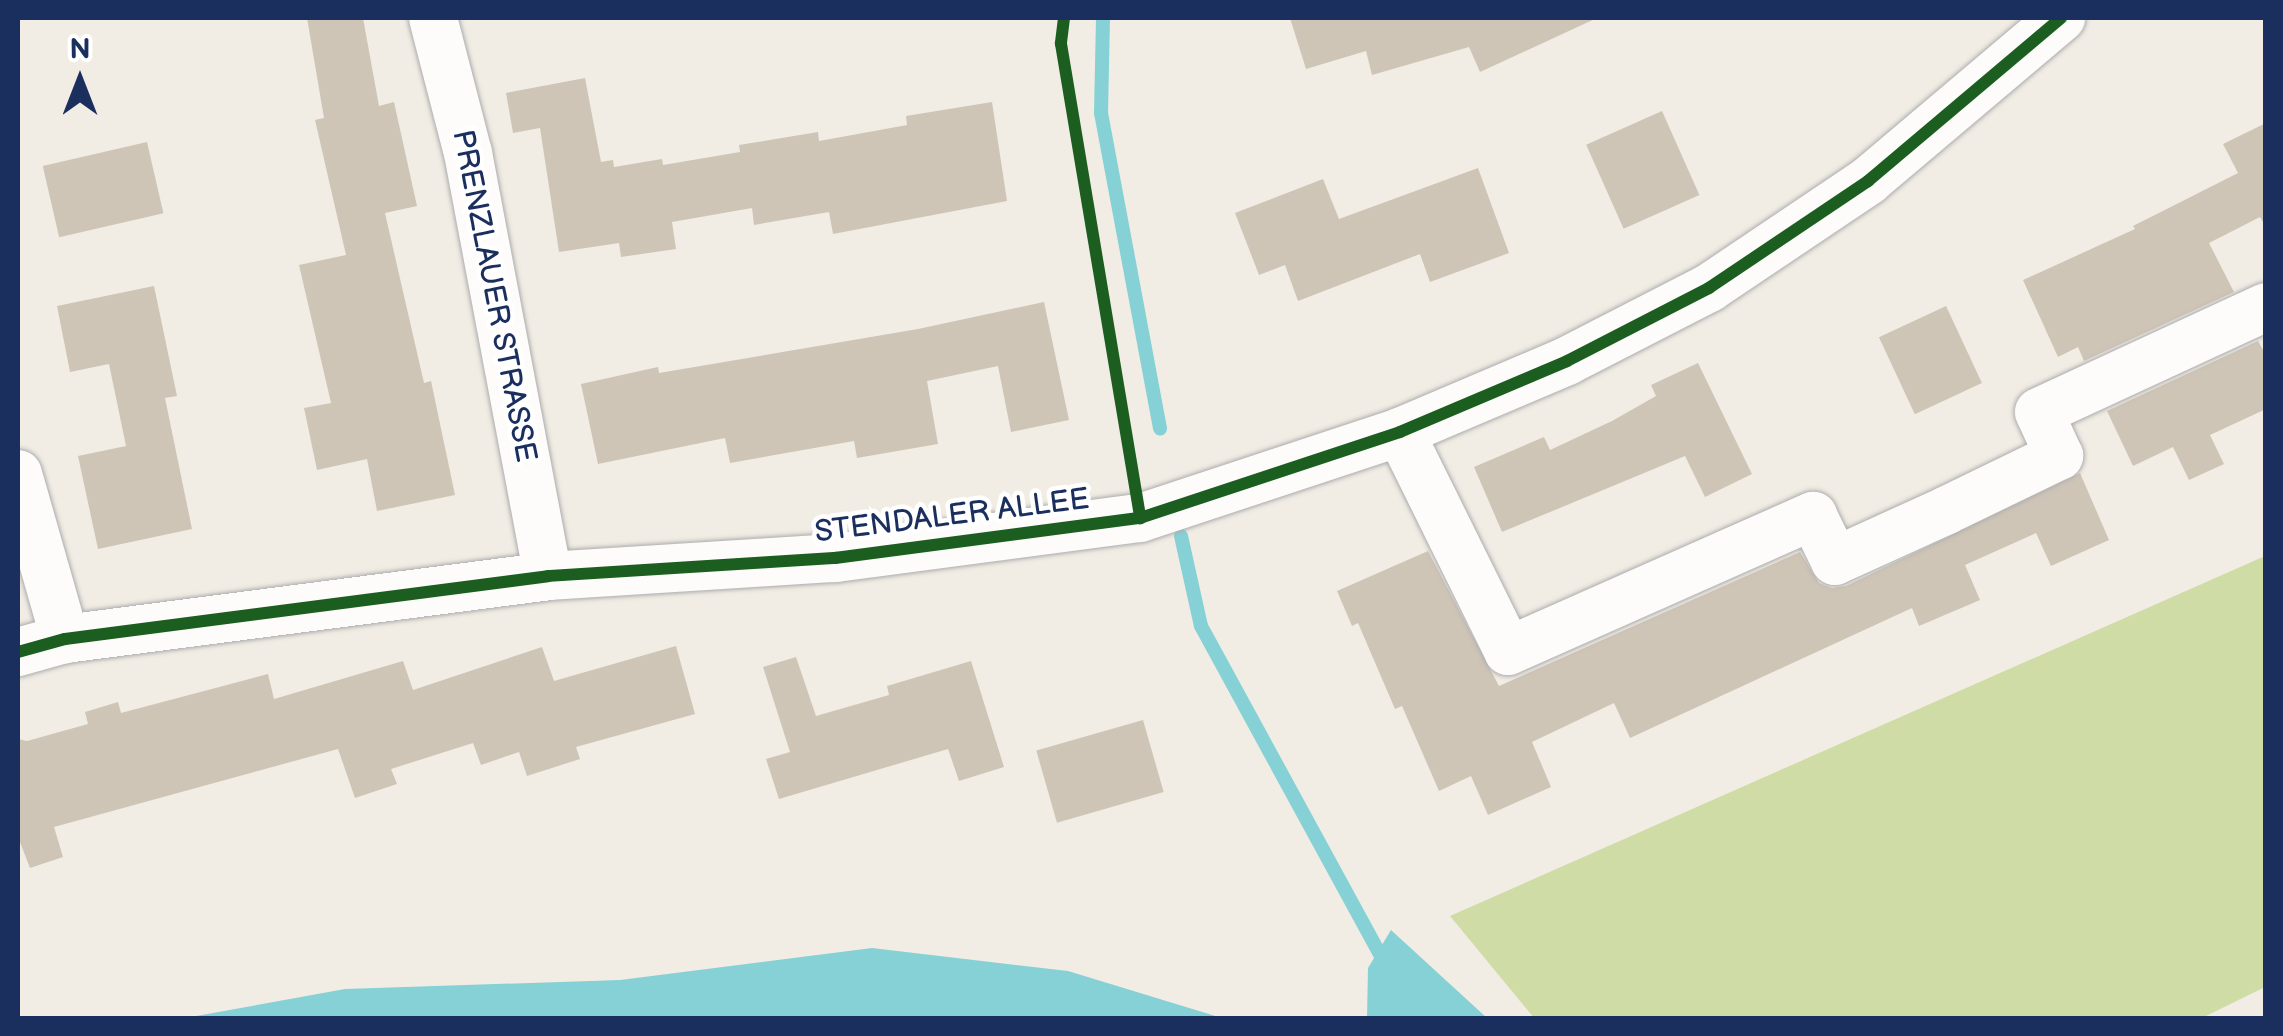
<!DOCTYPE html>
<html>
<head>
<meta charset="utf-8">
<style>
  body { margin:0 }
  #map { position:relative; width:2283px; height:1036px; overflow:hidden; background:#f1ede4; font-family:"Balsamiq Sans",sans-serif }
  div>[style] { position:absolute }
  .green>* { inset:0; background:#d0dca6 }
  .water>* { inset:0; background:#86d1d5 }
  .stream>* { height:14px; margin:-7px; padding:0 7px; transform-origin:7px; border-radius:7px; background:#86d1d5 }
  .building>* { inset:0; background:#cec5b7; transform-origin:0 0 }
  .roads { filter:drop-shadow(0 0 2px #acacad) drop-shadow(0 0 2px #acacad) }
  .street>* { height:48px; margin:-24px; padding:0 24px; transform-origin:24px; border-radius:24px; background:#fdfcfb }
  .cycleway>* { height:12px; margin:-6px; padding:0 6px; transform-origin:6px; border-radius:6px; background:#1b5e20 }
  span { translate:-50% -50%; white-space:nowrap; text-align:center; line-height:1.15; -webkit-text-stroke:9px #fff; paint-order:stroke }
  .street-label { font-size:30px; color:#1b2f5e }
  .frame { position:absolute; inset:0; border:20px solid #1b2f5e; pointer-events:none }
  .north { position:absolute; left:30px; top:30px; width:100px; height:100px; -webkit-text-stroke:8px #fff; paint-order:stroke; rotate:0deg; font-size:28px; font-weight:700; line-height:40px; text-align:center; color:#1b2f5e }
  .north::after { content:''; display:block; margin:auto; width:35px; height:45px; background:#1b2f5e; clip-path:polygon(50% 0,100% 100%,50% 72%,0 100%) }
</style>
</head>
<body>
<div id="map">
  <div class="green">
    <div style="clip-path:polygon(2265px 556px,2265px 987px,2202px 1018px,1534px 1018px,1450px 916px)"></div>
  </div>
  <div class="water">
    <div style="clip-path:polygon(1391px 930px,1487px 1018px,1367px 1018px,1368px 968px)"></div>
    <div style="clip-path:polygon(872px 948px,1068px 971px,1222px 1018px,185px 1018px,345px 989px,620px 980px)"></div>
  </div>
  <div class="stream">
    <div style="left:1103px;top:18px;width:95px;rotate:91.2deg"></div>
    <div style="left:1101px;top:113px;width:321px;rotate:79.4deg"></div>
    <div style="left:1181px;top:536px;width:92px;rotate:77.5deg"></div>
    <div style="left:1201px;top:626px;width:386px;rotate:61.4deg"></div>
  </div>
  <div class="building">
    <div style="clip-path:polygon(307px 18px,363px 18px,379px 106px,394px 102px,417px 206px,385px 213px,424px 383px,431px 381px,455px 495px,377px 511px,367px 459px,317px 470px,304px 408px,331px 403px,299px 265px,346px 255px,315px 120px,324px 118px)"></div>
    <div style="clip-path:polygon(1290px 18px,1597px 18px,1480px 72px,1469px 47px,1372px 75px,1366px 51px,1306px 69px)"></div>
    <div style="clip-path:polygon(585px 78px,601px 162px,613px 160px,614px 167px,662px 159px,663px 165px,740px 152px,739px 145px,818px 132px,819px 141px,907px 125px,906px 116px,992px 102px,1007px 201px,833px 234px,829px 212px,754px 225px,752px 208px,672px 222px,676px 249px,621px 257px,619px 243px,559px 252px,540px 128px,513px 133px,506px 93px)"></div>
    <div style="left:1662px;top:111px;width:92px;height:83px;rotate:66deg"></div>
    <div style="clip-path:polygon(2266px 123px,2266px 227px,2260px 217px,2209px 243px,2234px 292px,2084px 361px,2078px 347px,2058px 357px,2023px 280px,2135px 229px,2133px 226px,2238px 173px,2223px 144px)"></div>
    <div style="left:147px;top:142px;width:73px;height:107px;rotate:77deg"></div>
    <div style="clip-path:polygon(1478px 168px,1509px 253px,1430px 282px,1420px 254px,1298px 301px,1285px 265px,1259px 275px,1235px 213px,1323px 179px,1339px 219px)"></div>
    <div style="clip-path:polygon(154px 286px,177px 396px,165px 398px,192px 529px,98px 549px,78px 456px,126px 446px,109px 364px,70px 372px,57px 306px)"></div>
    <div style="clip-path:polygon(1044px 302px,1069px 420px,1011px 432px,998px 366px,927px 381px,938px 444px,857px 458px,854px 441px,730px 463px,725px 438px,598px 464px,581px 384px,658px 367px,659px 373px,918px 329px)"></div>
    <div style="left:1946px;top:306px;width:85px;height:74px;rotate:65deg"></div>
    <div style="clip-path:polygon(2258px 341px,2266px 355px,2266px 409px,2210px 435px,2224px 464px,2189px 480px,2173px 447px,2133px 466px,2107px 411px)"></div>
    <div style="clip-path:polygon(1698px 363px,1752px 474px,1705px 497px,1685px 456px,1502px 532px,1474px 467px,1544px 437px,1550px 450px,1612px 421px,1656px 396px,1651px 385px)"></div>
    <div style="clip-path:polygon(2080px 473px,2109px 540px,2051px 566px,2036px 533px,1965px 565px,1980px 600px,1919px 626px,1912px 608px,1630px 738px,1614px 703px,1532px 742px,1551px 787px,1488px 815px,1471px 776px,1439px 791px,1402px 706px,1395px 709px,1358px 623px,1352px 626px,1337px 591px,1428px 551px,1499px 686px,1800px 552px,1819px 583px,1832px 588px,1846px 586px)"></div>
    <div style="clip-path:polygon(676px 646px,695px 714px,576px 747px,580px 759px,527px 776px,519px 752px,481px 765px,473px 743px,391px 769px,397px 784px,355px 798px,338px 749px,54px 827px,63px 857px,30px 868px,18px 837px,18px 739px,27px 741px,88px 724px,85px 712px,118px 702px,121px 713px,268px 674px,274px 699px,403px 661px,413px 690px,542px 647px,554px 681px)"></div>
    <div style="clip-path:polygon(796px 657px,816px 716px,889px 695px,887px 686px,971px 661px,1004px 767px,959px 781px,948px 749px,779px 799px,766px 759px,790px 752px,763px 667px)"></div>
    <div style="left:1143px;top:720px;width:75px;height:111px;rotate:74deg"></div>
  </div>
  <div class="roads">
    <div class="street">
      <div style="left:433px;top:18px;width:139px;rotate:75.5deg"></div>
      <div style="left:468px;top:153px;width:430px;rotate:79.3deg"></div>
      <div style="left:1400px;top:432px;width:244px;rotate:63.7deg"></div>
      <div style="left:1508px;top:651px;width:334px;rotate:-23.9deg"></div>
      <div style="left:1813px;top:516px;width:50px;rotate:63.9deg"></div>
      <div style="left:1835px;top:561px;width:121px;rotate:-24.4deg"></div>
      <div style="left:1945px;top:511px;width:127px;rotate:-25.8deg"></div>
      <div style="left:2059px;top:456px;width:48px;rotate:-114.4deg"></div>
      <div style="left:2039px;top:412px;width:250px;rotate:-24.8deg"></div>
      <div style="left:18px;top:474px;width:172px;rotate:74.1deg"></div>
      <div style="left:18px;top:652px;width:49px;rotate:-15.5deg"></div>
      <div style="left:65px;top:639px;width:487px;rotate:-7.4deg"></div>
      <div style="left:548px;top:576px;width:288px;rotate:-3.6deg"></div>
      <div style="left:835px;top:558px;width:308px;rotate:-7.5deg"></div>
      <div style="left:1140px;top:518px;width:274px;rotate:-18.3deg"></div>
      <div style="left:1400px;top:432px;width:181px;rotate:-23deg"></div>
      <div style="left:1567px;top:361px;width:160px;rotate:-27.2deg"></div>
      <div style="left:1709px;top:288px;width:192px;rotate:-33.9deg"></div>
      <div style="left:1868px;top:181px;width:253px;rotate:-40.2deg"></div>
    </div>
  </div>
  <div class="cycleway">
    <div style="left:1064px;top:18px;width:26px;rotate:97deg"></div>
    <div style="left:1061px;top:44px;width:481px;rotate:80.5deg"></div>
    <div style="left:18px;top:652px;width:49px;rotate:-15.5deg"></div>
    <div style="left:65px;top:639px;width:487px;rotate:-7.4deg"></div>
    <div style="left:548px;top:576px;width:288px;rotate:-3.6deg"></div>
    <div style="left:835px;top:558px;width:308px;rotate:-7.5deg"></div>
    <div style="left:1140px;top:518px;width:274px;rotate:-18.3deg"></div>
    <div style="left:1400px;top:432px;width:181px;rotate:-23deg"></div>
    <div style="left:1567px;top:361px;width:160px;rotate:-27.2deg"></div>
    <div style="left:1709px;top:288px;width:192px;rotate:-33.9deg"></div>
    <div style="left:1868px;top:181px;width:253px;rotate:-40.2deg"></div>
  </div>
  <div class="street-label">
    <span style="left:494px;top:296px;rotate:79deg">PRENZLAUER STRASSE</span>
    <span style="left:952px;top:516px;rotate:-7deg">STENDALER ALLEE</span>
  </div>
  <div class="frame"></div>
  <div class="north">N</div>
</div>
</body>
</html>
